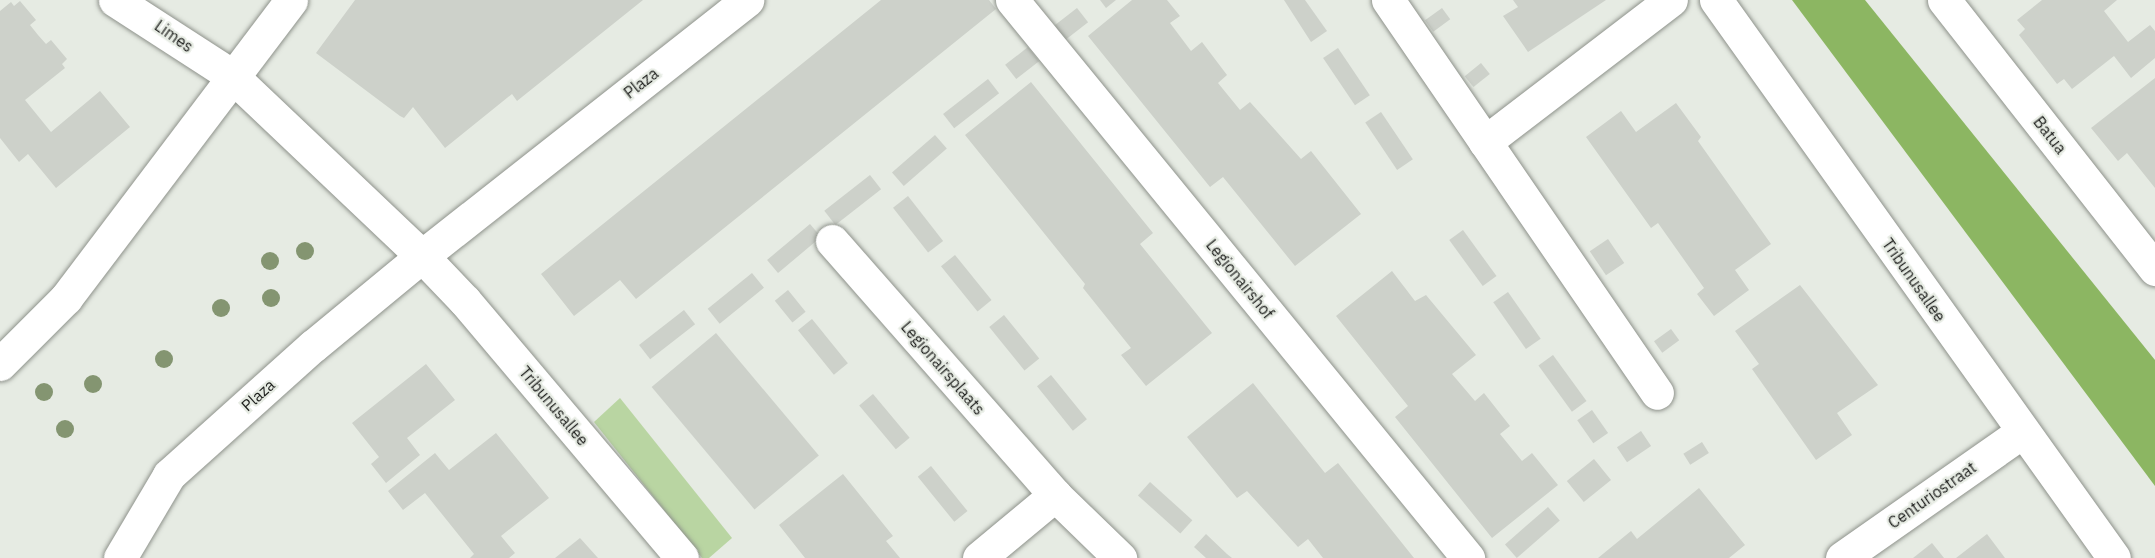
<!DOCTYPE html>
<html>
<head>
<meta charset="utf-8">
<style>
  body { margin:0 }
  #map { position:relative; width:2155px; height:558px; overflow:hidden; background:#e6ebe3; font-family:"IBM Plex Sans",sans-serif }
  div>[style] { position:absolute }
  .green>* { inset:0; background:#b9d5a2 }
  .water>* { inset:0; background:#8cb662 }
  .building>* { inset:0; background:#cdd1ca; transform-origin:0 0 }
  .roads { filter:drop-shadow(0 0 2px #8e928b) drop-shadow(0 0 2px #8e928b) }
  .pedestrian>* { height:33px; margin:-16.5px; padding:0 16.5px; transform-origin:16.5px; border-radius:16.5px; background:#fff }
  .minor>* { height:33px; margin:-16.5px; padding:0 16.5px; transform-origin:16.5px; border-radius:16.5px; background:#fff }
  .trees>* { width:18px; height:18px; margin:-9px; border-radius:50%; background:#849571 }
  span { translate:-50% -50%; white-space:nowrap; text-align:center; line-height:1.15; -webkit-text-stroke:4.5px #e6ebe3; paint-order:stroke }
  .street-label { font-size:16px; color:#1d1e1c }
</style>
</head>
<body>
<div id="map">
  <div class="green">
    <div style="clip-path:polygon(620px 398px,732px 538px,709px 558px,702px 558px,594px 422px)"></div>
  </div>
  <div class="water">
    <div style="clip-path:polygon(1792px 0,1865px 0,2155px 360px,2155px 486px)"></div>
  </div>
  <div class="building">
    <div style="clip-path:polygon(355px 0,643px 0,517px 101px,512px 94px,445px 148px,413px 107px,404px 118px,400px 116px,316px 53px)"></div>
    <div style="clip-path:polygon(881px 0,989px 0,996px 9px,636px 299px,620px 280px,574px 316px,541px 274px)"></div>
    <div style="clip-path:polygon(1100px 0,1116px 0,1106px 8px)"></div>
    <div style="clip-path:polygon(1132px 0,1167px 0,1180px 16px,1170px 23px,1191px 51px,1202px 42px,1227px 75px,1218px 83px,1240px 110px,1250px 102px,1301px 159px,1311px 151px,1361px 214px,1295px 266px,1223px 177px,1210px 187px,1088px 36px)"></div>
    <div style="clip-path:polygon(1284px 0,1305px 0,1327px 31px,1311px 42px)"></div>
    <div style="clip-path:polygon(1513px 0,1606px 0,1528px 52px,1503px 16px,1518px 7px)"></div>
    <div style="clip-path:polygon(2042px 0,2117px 0,2104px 11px,2128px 42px,2150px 25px,2155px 31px,2155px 58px,2131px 78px,2114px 56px,2072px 89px,2064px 79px,2057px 84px,2019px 35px,2025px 29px,2017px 20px)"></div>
    <div style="clip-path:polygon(20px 1px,36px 20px,30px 25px,38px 35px,46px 44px,51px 40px,67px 59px,62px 64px,65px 68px,25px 100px,51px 132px,100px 91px,130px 127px,56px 188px,28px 154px,19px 162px,0 138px,0 11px,11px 2px,14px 6px)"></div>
    <div style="left:1077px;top:8px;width:18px;height:29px;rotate:52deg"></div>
    <div style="left:1442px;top:8px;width:14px;height:21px;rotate:54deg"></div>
    <div style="left:1028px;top:47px;width:18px;height:29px;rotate:52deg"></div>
    <div style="left:1338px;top:48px;width:57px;height:18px;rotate:56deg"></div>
    <div style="left:1481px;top:63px;width:14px;height:21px;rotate:51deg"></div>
    <div style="clip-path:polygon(2155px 78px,2155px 188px,2127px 153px,2118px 161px,2091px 128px)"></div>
    <div style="left:988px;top:79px;width:18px;height:57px;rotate:52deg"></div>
    <div style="clip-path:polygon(1031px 82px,1153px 233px,1140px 244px,1212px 333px,1146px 386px,1121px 355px,1131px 348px,1083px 288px,1085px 284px,965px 135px)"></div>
    <div style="clip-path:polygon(1676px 103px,1701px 137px,1698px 141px,1771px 244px,1735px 270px,1749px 290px,1714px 316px,1697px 294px,1704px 288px,1658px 223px,1651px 228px,1586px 137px,1621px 111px,1636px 132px)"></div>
    <div style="left:1381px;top:112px;width:57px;height:19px;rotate:56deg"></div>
    <div style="left:935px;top:135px;width:18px;height:57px;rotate:49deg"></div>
    <div style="left:870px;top:175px;width:18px;height:58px;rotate:52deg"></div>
    <div style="left:908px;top:196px;width:57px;height:19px;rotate:52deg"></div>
    <div style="left:810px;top:224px;width:17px;height:56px;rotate:50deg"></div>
    <div style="left:1463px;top:230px;width:57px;height:17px;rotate:54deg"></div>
    <div style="left:1608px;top:239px;width:29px;height:22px;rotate:56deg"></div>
    <div style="left:955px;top:255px;width:58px;height:18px;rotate:51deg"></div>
    <div style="clip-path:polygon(1392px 271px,1415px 301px,1426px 295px,1476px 355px,1452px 374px,1475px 401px,1484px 393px,1510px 426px,1500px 434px,1522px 461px,1532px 453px,1558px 485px,1492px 538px,1395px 417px,1408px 406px,1336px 316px)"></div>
    <div style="left:752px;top:273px;width:19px;height:57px;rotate:51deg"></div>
    <div style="clip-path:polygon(1800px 285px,1878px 385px,1837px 413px,1852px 435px,1816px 460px,1752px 369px,1759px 364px,1735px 331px)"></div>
    <div style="left:788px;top:290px;width:28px;height:17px;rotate:51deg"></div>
    <div style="left:1508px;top:292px;width:57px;height:18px;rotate:55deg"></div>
    <div style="left:684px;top:310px;width:18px;height:57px;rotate:52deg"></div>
    <div style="left:1004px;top:315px;width:56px;height:19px;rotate:51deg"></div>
    <div style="left:812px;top:319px;width:57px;height:18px;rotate:51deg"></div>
    <div style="left:1671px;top:329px;width:14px;height:21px;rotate:54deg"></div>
    <div style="left:716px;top:333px;width:160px;height:84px;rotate:50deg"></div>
    <div style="left:1553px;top:355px;width:57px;height:18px;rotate:54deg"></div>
    <div style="clip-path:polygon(426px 364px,455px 400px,407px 438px,420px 455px,386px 483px,371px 464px,379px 457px,352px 423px)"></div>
    <div style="left:1051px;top:375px;width:57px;height:18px;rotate:51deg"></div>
    <div style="clip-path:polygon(1253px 383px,1325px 473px,1338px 463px,1414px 558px,1323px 558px,1308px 539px,1298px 547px,1247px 491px,1237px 498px,1187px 437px)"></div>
    <div style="left:873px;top:394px;width:57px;height:18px;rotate:50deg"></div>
    <div style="left:1592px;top:410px;width:28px;height:18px;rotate:55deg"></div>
    <div style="left:1641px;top:431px;width:18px;height:29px;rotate:56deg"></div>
    <div style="clip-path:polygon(496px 433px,549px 498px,501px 536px,515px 553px,509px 558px,470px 558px,474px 554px,425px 493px,403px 510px,388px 491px,435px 453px,449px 470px)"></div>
    <div style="left:1702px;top:442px;width:13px;height:22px;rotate:58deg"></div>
    <div style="left:1594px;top:459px;width:27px;height:35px;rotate:51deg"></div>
    <div style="left:931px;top:466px;width:58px;height:17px;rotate:51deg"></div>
    <div style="clip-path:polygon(843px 474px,893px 536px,886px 541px,900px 558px,805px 558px,779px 525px)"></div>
    <div style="left:1150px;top:482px;width:57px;height:18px;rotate:42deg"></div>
    <div style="clip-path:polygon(1699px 488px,1745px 545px,1729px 558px,1598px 558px,1631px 531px,1637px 539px)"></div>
    <div style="left:1548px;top:507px;width:18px;height:57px;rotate:49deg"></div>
    <div style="clip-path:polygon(1206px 534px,1227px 554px,1232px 558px,1206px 558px,1194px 547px)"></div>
    <div style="clip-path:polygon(1987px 534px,2005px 558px,1956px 558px)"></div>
    <div style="clip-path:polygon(580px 538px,598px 558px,555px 558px)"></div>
    <div style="clip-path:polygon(1932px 543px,1944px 558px,1913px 558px)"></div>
  </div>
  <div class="roads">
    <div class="pedestrian">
      <div style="left:1012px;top:0;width:721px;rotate:50.74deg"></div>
    </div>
    <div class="minor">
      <div style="left:115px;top:0;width:138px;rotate:32.9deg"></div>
      <div style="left:231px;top:75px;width:263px;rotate:43.5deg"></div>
      <div style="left:422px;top:256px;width:414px;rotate:-38.2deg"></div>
      <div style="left:1388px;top:0;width:476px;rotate:55.6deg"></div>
      <div style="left:1716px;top:0;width:685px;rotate:54.5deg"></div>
      <div style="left:1944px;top:0;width:342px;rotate:51.9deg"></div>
      <div style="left:1485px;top:142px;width:234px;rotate:-37.4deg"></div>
      <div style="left:832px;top:241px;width:338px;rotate:48.7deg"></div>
      <div style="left:1055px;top:495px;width:91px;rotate:44.1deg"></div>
      <div style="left:0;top:364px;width:93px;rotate:-45deg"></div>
      <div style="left:66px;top:298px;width:373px;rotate:-52.9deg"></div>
      <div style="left:120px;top:558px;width:96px;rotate:-59.4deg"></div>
      <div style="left:169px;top:475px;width:193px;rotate:-41.9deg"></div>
      <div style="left:313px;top:346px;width:141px;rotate:-39.5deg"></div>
      <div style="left:422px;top:256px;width:62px;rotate:46.3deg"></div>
      <div style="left:465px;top:301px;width:336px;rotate:49.8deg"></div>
      <div style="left:979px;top:558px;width:99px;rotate:-39.7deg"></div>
      <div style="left:1842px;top:558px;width:220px;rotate:-35deg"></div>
    </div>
  </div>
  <div class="trees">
    <div style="left:305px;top:251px"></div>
    <div style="left:270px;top:261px"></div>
    <div style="left:271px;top:298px"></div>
    <div style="left:221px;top:308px"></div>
    <div style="left:164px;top:359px"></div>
    <div style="left:93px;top:384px"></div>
    <div style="left:44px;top:392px"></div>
    <div style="left:65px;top:429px"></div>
  </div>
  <div class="street-label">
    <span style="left:174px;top:36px;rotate:35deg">Limes</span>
    <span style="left:641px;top:83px;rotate:-38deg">Plaza</span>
    <span style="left:2050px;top:135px;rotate:52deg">Batua</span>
    <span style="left:1240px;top:279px;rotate:51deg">Legionairshof</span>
    <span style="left:1914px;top:280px;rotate:55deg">Tribunusallee</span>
    <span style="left:943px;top:368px;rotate:49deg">Legionairsplaats</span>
    <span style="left:258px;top:395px;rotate:-42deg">Plaza</span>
    <span style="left:554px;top:406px;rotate:50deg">Tribunusallee</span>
    <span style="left:1932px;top:495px;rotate:-35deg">Centuriostraat</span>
  </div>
</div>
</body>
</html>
